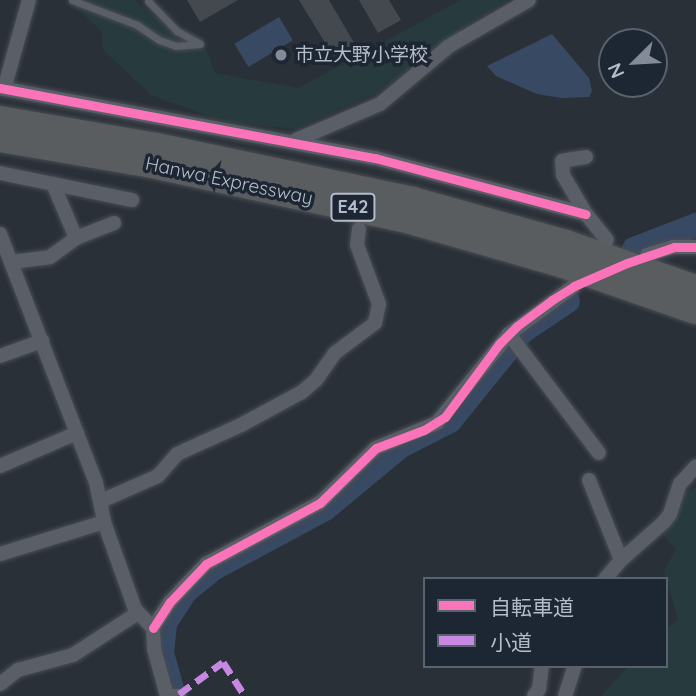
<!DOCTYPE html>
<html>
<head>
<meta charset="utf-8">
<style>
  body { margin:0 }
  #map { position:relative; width:696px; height:696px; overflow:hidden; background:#2a3038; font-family:Quicksand,"Noto Sans JP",sans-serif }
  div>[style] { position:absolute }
  .green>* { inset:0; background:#273a3e }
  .water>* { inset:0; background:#384963; transform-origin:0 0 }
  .river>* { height:24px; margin:-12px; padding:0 12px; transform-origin:12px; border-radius:12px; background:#384963 }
  .building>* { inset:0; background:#444950 }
  .roads { filter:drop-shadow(0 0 2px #484c53) drop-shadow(0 0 2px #484c53) }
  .lane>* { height:7px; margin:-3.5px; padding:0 3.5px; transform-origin:3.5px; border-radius:3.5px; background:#5a5e66 }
  .street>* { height:14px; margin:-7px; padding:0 7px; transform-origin:7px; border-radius:7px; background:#5a5e66 }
  .highway>* { height:26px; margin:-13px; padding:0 13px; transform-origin:13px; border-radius:13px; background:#5a5d60 }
  .quiet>* { height:7px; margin-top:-3.5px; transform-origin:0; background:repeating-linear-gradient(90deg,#c787e3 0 14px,transparent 0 21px) }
  .cycleway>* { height:9px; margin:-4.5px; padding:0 4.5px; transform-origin:4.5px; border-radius:4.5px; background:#fb73b8 }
  .dots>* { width:19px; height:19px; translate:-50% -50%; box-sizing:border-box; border:4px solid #1d2633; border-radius:50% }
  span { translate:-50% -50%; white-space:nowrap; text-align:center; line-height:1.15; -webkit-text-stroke:7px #1d2633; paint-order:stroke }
  .shield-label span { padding:2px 5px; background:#1d2633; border:2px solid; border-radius:5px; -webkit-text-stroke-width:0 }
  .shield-label { font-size:18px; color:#b4bcc9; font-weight:700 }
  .poi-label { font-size:19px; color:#b4bcc9 }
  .left { translate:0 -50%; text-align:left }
  .street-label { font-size:19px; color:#b4bcc9 }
  .legend { position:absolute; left:423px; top:577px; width:245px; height:91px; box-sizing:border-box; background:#1d2633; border:2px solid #59626f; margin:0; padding:9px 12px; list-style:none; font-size:21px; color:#b4bcc9 }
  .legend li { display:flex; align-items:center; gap:14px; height:35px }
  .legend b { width:35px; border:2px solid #59626f }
  .north { position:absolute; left:598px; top:28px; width:70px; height:70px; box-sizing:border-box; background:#1d2633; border:2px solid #59626f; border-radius:50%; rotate:246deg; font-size:19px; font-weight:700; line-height:28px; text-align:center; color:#b4bcc9 }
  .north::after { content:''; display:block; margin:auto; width:24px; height:32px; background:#848b96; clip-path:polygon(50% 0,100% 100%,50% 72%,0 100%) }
</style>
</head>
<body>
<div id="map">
  <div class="green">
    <div style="clip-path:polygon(68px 0,135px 0,153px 16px,202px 37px,215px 73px,298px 88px,461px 0,509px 0,472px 22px,376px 94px,295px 129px,222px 121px,151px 95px,103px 50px,102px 32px)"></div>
    <div style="clip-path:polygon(696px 487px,696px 696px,601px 696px,629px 666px,666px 666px,666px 630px,678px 619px,664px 570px,676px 550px,663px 535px,684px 493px)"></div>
  </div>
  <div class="water">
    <div style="left:279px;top:17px;width:27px;height:52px;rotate:59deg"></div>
    <div style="clip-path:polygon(552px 34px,589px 78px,592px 91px,589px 97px,561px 98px,537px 94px,496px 76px,487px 66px)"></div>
  </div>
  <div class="river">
    <div style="left:634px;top:249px;width:66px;rotate:-21.2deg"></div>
    <div style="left:174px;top:696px;width:45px;rotate:-105.6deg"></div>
    <div style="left:162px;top:653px;width:30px;rotate:-84deg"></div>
    <div style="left:165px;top:623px;width:38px;rotate:-57deg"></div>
    <div style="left:186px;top:591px;width:35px;rotate:-39deg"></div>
    <div style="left:213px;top:569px;width:127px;rotate:-28.2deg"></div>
    <div style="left:325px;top:509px;width:99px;rotate:-39.7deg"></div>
    <div style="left:401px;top:446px;width:55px;rotate:-27deg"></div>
    <div style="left:450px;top:421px;width:116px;rotate:-51deg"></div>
    <div style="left:523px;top:331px;width:54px;rotate:-33.7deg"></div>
  </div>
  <div class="building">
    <div style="clip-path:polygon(187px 0,238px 0,200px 22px)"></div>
    <div style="clip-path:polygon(299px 0,329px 0,356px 46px,335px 59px)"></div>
    <div style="clip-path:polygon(359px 0,389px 0,401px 20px,378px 33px)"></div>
  </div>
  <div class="roads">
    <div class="lane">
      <div style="left:72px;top:0;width:70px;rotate:21deg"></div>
      <div style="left:137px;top:25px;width:27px;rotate:34deg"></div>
      <div style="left:159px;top:40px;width:18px;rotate:19deg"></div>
      <div style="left:176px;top:46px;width:24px;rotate:-5deg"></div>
      <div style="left:148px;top:1px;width:42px;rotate:46deg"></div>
      <div style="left:177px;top:31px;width:26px;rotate:29deg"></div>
    </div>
    <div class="street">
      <div style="left:0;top:88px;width:381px;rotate:10.6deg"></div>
      <div style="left:375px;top:158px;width:218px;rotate:14.9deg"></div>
      <div style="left:4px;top:89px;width:92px;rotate:-74.3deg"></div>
      <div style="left:296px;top:140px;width:91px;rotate:-23.2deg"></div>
      <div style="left:380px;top:104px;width:90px;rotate:-40deg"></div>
      <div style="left:449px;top:46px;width:92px;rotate:-29.9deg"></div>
      <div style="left:586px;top:157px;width:24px;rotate:171deg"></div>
      <div style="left:562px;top:161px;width:14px;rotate:86deg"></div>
      <div style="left:563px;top:175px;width:45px;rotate:59.5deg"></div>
      <div style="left:586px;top:214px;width:33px;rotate:51deg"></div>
      <div style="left:0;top:173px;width:135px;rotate:11.6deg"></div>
      <div style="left:53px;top:184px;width:59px;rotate:66.9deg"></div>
      <div style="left:0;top:234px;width:267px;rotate:68.9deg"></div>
      <div style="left:96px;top:483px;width:40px;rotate:78deg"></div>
      <div style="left:104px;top:522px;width:92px;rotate:70.4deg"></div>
      <div style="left:135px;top:609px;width:26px;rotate:47deg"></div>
      <div style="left:153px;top:628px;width:21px;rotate:87deg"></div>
      <div style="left:154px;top:649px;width:49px;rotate:74.5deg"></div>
      <div style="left:167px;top:696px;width:12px"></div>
      <div style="left:647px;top:255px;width:28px;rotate:-17deg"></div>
      <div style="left:674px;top:247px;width:22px"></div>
      <div style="left:11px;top:262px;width:39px;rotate:-7deg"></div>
      <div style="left:50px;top:257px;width:32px;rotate:-36deg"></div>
      <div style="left:76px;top:238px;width:41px;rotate:-21.5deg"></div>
      <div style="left:509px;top:334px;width:149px;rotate:52.9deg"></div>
      <div style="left:0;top:356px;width:45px;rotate:-19.7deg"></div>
      <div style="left:0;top:466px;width:84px;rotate:-23.2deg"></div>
      <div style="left:589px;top:480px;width:86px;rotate:68.2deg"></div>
      <div style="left:101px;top:501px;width:62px;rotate:-23.7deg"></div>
      <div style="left:158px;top:476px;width:29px;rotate:-49deg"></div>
      <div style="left:177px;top:454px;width:70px;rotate:-24.4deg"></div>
      <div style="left:241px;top:425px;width:69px;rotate:-28.4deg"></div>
      <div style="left:302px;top:392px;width:18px;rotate:-41deg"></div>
      <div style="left:316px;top:380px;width:33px;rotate:-55deg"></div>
      <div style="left:335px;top:353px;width:50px;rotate:-36.9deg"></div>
      <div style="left:375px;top:323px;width:19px;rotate:-78deg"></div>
      <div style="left:379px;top:304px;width:63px;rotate:-110.4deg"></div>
      <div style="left:357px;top:245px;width:16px;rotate:-83deg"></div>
      <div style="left:0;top:554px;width:109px;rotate:-17.1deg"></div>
      <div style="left:605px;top:579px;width:25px;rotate:-50deg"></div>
      <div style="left:621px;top:560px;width:57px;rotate:-41.5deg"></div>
      <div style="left:664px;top:522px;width:10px;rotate:-53deg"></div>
      <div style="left:670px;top:514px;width:32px;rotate:-72deg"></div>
      <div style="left:680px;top:484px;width:24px;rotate:-48deg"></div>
      <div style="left:153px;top:628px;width:31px;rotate:-57deg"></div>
      <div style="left:170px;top:602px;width:52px;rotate:-46.5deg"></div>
      <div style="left:206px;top:564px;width:129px;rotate:-28.2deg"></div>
      <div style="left:320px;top:503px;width:78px;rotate:-44.5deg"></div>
      <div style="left:376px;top:448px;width:66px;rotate:-22.3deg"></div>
      <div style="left:437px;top:423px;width:114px;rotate:-51deg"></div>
      <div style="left:509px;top:334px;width:81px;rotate:-36.4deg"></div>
      <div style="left:0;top:684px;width:23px;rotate:-38deg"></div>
      <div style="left:18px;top:670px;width:57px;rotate:-15.3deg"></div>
      <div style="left:73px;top:655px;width:77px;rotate:-32.9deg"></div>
      <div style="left:534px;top:696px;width:9px;rotate:-54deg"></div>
      <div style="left:539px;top:689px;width:23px;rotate:-83deg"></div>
      <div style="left:565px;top:696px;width:32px;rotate:-72deg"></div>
    </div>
    <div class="highway">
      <div style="left:0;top:119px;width:159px;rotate:9.8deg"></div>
      <div style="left:157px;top:146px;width:262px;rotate:11.9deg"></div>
      <div style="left:413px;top:200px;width:159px;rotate:15.7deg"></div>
      <div style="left:566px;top:243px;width:138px;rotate:19.1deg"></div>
      <div style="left:0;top:139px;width:154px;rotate:9.7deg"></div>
      <div style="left:152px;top:165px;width:261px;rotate:12.2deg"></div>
      <div style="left:407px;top:220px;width:159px;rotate:16deg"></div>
      <div style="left:560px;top:264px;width:144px;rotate:19.1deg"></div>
    </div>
  </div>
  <div class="quiet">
    <div style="left:179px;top:694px;width:54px;rotate:-36deg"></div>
    <div style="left:223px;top:662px;width:40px;rotate:57.1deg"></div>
  </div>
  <div class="cycleway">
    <div style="left:0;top:88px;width:381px;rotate:10.6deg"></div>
    <div style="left:375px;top:158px;width:218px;rotate:14.9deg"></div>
    <div style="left:153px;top:628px;width:31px;rotate:-57deg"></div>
    <div style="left:170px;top:602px;width:52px;rotate:-46.5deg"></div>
    <div style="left:206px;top:564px;width:129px;rotate:-28.2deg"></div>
    <div style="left:320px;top:503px;width:78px;rotate:-44.5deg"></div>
    <div style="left:376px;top:448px;width:51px;rotate:-20.6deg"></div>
    <div style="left:424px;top:430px;width:25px;rotate:-32deg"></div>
    <div style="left:445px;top:417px;width:91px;rotate:-53.5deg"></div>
    <div style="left:499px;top:344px;width:25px;rotate:-45deg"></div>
    <div style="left:517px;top:326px;width:44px;rotate:-36.6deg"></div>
    <div style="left:552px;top:300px;width:26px;rotate:-32deg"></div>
    <div style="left:574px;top:286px;width:58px;rotate:-23.5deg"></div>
    <div style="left:627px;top:263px;width:50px;rotate:-18.8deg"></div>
    <div style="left:674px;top:247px;width:22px"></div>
  </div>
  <div class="dots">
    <div style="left:281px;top:55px;background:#848b96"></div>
  </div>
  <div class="shield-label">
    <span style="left:353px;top:207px">E42</span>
  </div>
  <div class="poi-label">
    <span class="left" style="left:295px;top:55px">市立大野小学校</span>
  </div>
  <div class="street-label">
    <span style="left:229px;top:181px;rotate:12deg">Hanwa Expressway</span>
  </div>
  <ul class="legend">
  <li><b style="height:9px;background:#fb73b8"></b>自転車道</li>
  <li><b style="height:9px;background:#c787e3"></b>小道</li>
  </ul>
  <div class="north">N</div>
</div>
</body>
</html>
